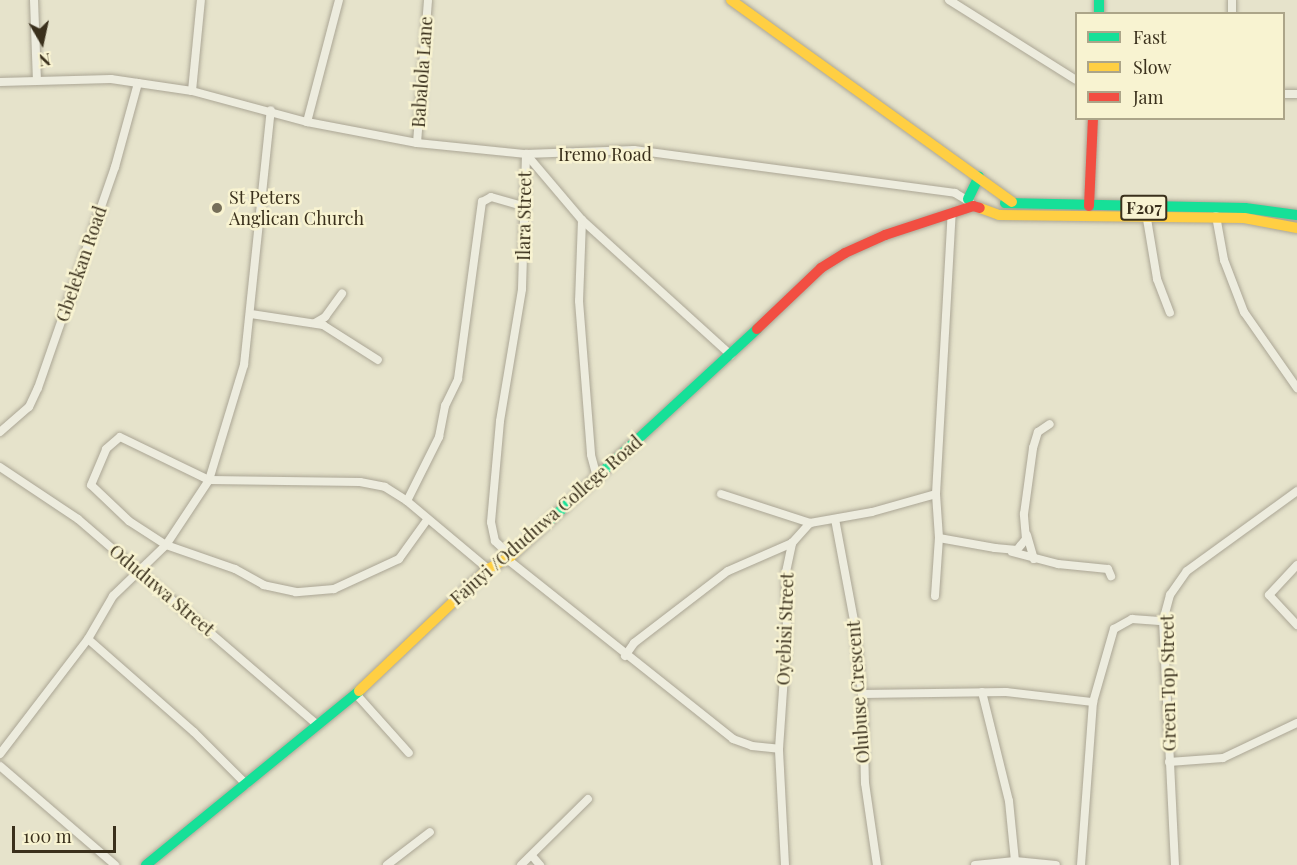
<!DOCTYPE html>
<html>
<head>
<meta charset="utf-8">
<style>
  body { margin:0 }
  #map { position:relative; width:1297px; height:865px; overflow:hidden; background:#e6e3cb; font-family:"Playfair Display",serif }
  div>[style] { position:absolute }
  .roads { filter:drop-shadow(0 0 2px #aba695) drop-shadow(0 0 2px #aba695) }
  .street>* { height:8px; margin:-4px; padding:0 4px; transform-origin:4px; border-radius:4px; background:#edecde }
  .fast>* { height:10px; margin:-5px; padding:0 5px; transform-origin:5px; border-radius:5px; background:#16e098 }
  .slow>* { height:10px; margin:-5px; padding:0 5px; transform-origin:5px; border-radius:5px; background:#ffcf43 }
  .jam>* { height:10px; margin:-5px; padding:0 5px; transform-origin:5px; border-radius:5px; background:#f24e42 }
  .dots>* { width:16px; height:16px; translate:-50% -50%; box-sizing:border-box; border:3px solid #f8f3d1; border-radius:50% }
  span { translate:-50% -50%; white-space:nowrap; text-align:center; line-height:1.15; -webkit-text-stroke:5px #f8f3d1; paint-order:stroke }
  .shield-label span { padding:2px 4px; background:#f8f3d1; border:2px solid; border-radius:4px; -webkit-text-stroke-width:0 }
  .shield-label { font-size:16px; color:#3a301c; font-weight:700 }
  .street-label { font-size:18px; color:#3a301c }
  .poi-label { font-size:18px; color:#3a301c }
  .left { translate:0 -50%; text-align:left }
  .legend { position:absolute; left:1075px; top:12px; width:210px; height:108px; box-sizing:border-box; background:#f8f3d1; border:2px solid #aca589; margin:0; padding:8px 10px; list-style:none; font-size:18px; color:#3a301c }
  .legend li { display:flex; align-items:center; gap:12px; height:30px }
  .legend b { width:30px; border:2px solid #aca589 }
  .north { position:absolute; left:12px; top:12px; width:60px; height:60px; -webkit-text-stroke:4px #f8f3d1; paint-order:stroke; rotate:171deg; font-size:16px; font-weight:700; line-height:24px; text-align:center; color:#3a301c }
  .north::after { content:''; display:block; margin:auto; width:21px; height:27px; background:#3a301c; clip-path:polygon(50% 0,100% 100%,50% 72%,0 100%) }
  .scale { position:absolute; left:12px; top:826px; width:104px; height:27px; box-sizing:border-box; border:3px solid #3a301c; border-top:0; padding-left:8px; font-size:18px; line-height:21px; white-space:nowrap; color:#3a301c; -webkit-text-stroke:4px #f8f3d1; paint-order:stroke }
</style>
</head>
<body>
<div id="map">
  <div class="roads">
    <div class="street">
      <div style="left:34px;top:0;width:80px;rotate:87.9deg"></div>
      <div style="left:949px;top:0;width:150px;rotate:32.2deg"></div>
      <div style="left:1232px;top:14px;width:14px;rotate:-90deg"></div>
      <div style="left:0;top:82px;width:111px;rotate:-1.5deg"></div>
      <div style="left:111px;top:79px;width:82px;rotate:8.4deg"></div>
      <div style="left:192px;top:91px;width:119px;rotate:15.1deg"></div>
      <div style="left:307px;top:122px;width:112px;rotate:10.8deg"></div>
      <div style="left:417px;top:143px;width:110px;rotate:5.8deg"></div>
      <div style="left:526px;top:154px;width:108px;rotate:-2.1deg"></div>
      <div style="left:634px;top:150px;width:324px;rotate:7.6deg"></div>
      <div style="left:955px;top:193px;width:17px;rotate:31deg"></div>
      <div style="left:192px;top:91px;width:91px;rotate:-84.4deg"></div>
      <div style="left:1284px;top:94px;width:13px"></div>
      <div style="left:307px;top:122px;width:126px;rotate:-75.3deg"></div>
      <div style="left:417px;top:143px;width:143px;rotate:-85.6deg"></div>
      <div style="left:1216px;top:216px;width:45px;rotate:79.7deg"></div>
      <div style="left:1224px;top:260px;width:56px;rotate:69deg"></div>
      <div style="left:1244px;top:312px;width:93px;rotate:55.1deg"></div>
      <div style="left:1147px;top:219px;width:61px;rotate:80.5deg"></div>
      <div style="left:1157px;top:279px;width:36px;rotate:69deg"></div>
      <div style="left:582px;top:220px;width:81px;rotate:92.1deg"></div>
      <div style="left:579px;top:301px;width:154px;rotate:85.5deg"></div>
      <div style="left:591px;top:455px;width:23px;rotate:75deg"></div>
      <div style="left:251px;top:314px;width:73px;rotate:8.7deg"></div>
      <div style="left:323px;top:325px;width:65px;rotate:32.5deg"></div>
      <div style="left:315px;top:323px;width:12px;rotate:-31deg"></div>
      <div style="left:325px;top:317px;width:29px;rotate:-54deg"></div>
      <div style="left:0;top:432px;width:38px;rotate:-41deg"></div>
      <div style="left:29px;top:407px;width:21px;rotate:-65deg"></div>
      <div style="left:38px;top:388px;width:234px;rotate:-70.8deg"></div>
      <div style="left:115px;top:167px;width:87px;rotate:-74.7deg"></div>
      <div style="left:0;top:467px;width:94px;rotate:33.7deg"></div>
      <div style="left:78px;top:519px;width:314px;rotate:40.7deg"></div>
      <div style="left:721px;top:494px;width:94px;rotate:18deg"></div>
      <div style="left:407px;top:501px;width:72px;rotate:-63.4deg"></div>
      <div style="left:439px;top:437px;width:32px;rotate:-79deg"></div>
      <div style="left:445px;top:406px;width:30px;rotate:-64deg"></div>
      <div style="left:458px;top:379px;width:179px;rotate:-82.3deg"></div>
      <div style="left:482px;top:202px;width:10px;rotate:-29deg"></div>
      <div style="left:491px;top:197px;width:35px;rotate:16deg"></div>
      <div style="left:835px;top:519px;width:104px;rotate:79.4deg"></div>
      <div style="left:854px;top:621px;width:81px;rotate:83.7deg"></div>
      <div style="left:863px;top:702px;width:81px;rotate:88.6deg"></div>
      <div style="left:865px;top:783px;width:83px;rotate:81.7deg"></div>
      <div style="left:427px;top:520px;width:48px;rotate:125.7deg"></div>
      <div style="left:399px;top:559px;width:72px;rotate:155.2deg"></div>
      <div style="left:334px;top:589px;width:38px;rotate:175deg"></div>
      <div style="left:296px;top:592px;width:33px;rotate:-168deg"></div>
      <div style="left:264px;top:585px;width:33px;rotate:-151deg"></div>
      <div style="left:235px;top:569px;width:73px;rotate:-160.8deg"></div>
      <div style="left:166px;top:545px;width:44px;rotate:-147deg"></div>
      <div style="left:129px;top:521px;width:52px;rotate:-136.5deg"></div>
      <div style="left:91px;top:485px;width:39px;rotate:-67deg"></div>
      <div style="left:106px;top:449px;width:18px;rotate:-41deg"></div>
      <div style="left:120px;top:437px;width:99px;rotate:25.8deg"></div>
      <div style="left:209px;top:480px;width:151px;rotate:0.8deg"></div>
      <div style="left:360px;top:482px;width:25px;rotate:11deg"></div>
      <div style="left:385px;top:487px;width:26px;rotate:32deg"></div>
      <div style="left:407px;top:501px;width:106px;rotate:40deg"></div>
      <div style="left:1027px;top:535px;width:25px;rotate:74deg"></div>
      <div style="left:939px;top:538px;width:57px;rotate:10.1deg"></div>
      <div style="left:995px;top:548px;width:22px;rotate:5deg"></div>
      <div style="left:1017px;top:550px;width:6px;rotate:-51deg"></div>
      <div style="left:1021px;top:545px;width:8px;rotate:-50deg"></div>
      <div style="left:1026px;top:539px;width:25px;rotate:-95deg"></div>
      <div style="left:1024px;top:514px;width:67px;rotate:-82.2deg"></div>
      <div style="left:1033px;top:448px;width:17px;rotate:-73deg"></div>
      <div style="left:1038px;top:432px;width:14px;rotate:-34deg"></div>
      <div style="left:1012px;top:552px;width:48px;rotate:14.6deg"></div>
      <div style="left:1058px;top:564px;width:50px;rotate:5.7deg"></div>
      <div style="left:1108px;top:569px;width:8px;rotate:67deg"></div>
      <div style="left:511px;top:556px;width:22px;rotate:-137deg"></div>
      <div style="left:495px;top:541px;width:19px;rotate:-102deg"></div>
      <div style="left:491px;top:522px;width:101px;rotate:-84.9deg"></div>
      <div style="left:500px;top:421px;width:134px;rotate:-80.5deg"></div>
      <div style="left:522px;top:289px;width:135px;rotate:-88.3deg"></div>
      <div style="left:526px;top:154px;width:87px;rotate:49.7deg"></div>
      <div style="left:582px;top:220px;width:201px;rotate:42.2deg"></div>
      <div style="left:507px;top:559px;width:289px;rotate:38.5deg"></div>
      <div style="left:733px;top:739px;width:20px;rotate:20deg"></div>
      <div style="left:752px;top:746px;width:27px;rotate:6deg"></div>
      <div style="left:1297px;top:565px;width:41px;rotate:133deg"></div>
      <div style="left:1269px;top:595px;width:41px;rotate:47deg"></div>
      <div style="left:935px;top:596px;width:58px;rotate:-86.1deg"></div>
      <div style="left:939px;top:538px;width:44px;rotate:-93.9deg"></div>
      <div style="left:88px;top:639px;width:141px;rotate:41.3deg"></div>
      <div style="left:194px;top:732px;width:74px;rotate:45deg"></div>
      <div style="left:625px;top:656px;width:16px;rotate:-55deg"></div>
      <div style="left:634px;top:643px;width:118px;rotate:-37.5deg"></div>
      <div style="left:728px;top:571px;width:70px;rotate:-23.6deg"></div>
      <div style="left:982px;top:692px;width:112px;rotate:76.1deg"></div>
      <div style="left:1009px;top:801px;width:60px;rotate:84.3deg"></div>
      <div style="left:356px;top:694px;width:79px;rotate:48.1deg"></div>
      <div style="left:862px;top:694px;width:144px;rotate:-0.8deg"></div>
      <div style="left:1006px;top:692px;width:88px;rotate:6.6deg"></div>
      <div style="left:0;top:754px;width:145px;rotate:-52.6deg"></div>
      <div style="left:88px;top:639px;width:50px;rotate:-59.8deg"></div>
      <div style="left:113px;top:596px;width:74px;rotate:-43.9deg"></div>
      <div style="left:166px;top:545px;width:78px;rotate:-56.5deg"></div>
      <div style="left:209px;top:480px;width:120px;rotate:-73.1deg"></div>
      <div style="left:244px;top:365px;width:256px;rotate:-84deg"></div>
      <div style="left:1169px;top:762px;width:54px;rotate:-4.2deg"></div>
      <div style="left:1223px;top:758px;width:82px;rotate:-25.3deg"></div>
      <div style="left:0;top:766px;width:152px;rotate:40.7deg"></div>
      <div style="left:533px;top:857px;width:11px;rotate:49deg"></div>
      <div style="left:387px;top:865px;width:54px;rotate:-37.5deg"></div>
      <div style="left:521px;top:865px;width:94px;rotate:-44.6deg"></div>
      <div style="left:785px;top:865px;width:116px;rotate:-93deg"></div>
      <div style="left:779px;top:749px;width:117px;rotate:-86.1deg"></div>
      <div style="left:787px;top:632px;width:60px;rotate:-91deg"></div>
      <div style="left:786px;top:572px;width:30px;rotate:-78deg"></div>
      <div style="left:792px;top:543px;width:27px;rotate:-48deg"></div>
      <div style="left:810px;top:523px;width:63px;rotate:-10.1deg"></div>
      <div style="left:872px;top:512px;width:66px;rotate:-15.7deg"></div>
      <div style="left:936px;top:494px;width:282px;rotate:-86.8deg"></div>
      <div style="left:975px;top:865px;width:40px;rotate:-5.7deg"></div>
      <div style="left:1015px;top:861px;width:41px;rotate:5.6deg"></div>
      <div style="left:1081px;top:865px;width:163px;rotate:-85.8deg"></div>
      <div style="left:1093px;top:702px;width:76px;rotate:-74deg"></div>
      <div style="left:1114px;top:629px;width:21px;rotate:-29deg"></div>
      <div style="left:1132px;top:619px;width:31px;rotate:4deg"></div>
      <div style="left:1175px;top:865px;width:244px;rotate:-92.8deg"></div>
      <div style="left:1163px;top:621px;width:27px;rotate:-75deg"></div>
      <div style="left:1170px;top:595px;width:29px;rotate:-55deg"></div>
      <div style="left:1187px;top:571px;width:136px;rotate:-36deg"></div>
    </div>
    <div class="fast">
      <div style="left:1099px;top:0;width:14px;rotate:90deg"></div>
      <div style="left:968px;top:199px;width:25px;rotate:-64deg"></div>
      <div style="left:1005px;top:203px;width:240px;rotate:1.2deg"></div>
      <div style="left:1245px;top:208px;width:52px;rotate:7.7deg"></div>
      <div style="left:535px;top:534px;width:302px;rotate:-42.7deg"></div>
      <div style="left:146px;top:865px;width:275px;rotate:-39.2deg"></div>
    </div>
    <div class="slow">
      <div style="left:731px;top:0;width:346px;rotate:35.7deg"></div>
      <div style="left:980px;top:208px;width:20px;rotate:20deg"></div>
      <div style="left:999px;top:215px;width:245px;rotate:0.7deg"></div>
      <div style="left:1244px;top:218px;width:54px;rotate:10.7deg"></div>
      <div style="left:359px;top:691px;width:178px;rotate:-43.4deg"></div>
      <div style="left:488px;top:569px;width:26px;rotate:-29deg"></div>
      <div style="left:511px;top:556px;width:33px;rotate:-43deg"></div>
    </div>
    <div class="jam">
      <div style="left:1089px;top:206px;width:88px;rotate:-87.4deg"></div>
      <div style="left:757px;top:329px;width:88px;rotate:-43.6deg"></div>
      <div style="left:821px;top:268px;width:28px;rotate:-32deg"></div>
      <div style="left:845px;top:253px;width:44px;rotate:-24.2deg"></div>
      <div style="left:885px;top:235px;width:93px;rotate:-18.2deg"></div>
      <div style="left:973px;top:206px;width:7px;rotate:16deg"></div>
    </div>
  </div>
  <div class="dots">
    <div style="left:217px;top:208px;background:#766f59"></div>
  </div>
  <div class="shield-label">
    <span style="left:1144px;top:208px">F207</span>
  </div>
  <div class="street-label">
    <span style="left:422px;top:72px;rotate:-86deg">Babalola Lane</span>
    <span style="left:605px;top:154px">Iremo Road</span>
    <span style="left:524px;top:216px;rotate:-89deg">Ilara Street</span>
    <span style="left:81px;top:264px;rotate:-71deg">Gbelekan Road</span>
    <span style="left:546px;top:520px;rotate:-41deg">Fajuyi /Oduduwa College Road</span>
    <span style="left:162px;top:590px;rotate:40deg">Oduduwa Street</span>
    <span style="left:785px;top:629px;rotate:-88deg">Oyebisi Street</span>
    <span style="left:1168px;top:683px;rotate:-91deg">Green Top Street</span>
    <span style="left:858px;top:692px;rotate:-94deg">Olubuse Crescent</span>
  </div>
  <div class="poi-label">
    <span class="left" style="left:229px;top:208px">St Peters<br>Anglican Church</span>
  </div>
  <ul class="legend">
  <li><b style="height:8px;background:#16e098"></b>Fast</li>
  <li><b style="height:8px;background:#ffcf43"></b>Slow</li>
  <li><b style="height:8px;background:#f24e42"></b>Jam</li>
  </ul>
  <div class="north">N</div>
  <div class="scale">100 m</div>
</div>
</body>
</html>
